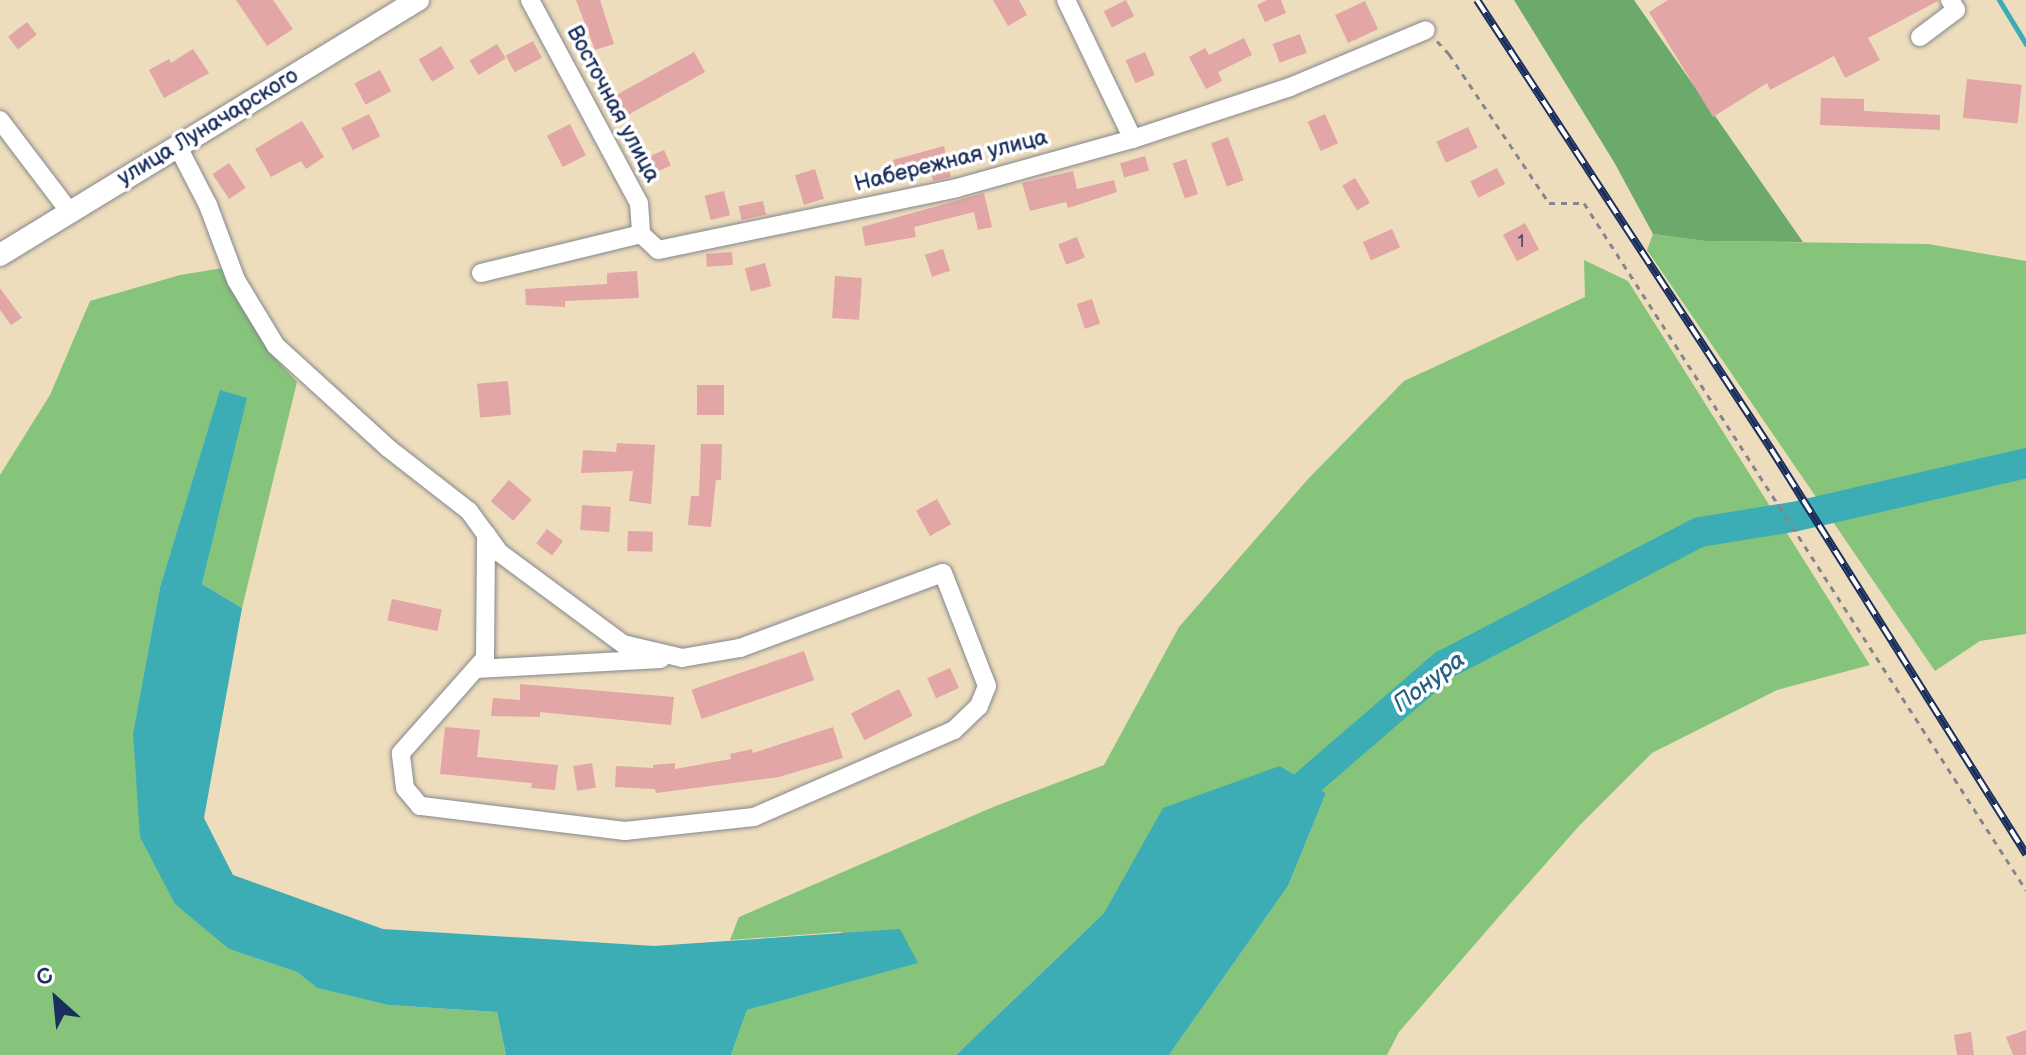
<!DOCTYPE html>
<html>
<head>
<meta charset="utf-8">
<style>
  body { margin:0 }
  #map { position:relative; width:2026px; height:1055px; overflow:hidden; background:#eeddbc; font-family:"Balsamiq Sans",sans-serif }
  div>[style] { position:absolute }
  .green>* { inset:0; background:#86c47b }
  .forest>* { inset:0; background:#6caa6b }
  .water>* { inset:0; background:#3cadb5 }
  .stream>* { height:5px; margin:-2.5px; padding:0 2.5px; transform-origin:2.5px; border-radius:2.5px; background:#3cadb5 }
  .river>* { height:30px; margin:-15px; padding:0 15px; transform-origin:15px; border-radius:15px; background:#3cadb5 }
  .building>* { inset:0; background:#e1a6a5; transform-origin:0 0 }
  .path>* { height:3px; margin-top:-1.5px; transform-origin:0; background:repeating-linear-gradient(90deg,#84868d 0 6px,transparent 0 12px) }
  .roads { filter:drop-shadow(0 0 2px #84868d) drop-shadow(0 0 2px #84868d) }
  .minor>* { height:18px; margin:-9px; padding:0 9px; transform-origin:9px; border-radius:9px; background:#fff }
  .major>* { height:22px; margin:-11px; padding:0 11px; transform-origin:11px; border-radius:11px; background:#fff }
  .rail>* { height:8px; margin-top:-4px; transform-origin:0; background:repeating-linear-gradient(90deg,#fff 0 15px,#1b2f5e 0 30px); box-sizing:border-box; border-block:2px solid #1b2f5e }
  span { translate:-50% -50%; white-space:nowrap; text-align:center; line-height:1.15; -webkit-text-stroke:7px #fff; paint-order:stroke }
  .number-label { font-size:18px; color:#4c4d70 }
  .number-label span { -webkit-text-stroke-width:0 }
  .street-label { font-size:22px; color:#1b2f5e }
  .water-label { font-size:24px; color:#286181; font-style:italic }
  .north { position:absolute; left:16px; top:959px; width:80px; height:80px; -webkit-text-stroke:6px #fff; paint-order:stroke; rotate:333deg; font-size:22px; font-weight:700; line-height:32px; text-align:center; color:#1b2f5e }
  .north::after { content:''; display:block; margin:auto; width:28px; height:36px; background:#1b2f5e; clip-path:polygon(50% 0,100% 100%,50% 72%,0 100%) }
</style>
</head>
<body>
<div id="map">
  <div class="green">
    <div style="clip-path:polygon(1653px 234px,1705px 241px,1928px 244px,2026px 261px,2026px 634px,1980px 641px,1935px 671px,1647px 250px)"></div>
    <div style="clip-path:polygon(1584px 260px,1628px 281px,1870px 665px,1777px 690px,1652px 753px,1579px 826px,1502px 913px,1399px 1032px,1387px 1055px,1169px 1055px,1288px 886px,1326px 793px,1280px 766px,1134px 863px,1104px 913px,956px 1055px,731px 1055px,747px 1010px,917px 963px,840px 932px,730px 940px,739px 917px,993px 807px,1104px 765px,1179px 627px,1308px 479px,1404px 381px,1585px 297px)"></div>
    <div style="clip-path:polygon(223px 268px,271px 354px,297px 382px,242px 608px,202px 584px,246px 399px,220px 391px,160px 587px,133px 733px,229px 949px,297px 972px,317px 988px,388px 1005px,497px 1012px,506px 1055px,0 1055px,0 475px,50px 395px,90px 301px,180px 275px)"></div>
  </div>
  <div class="forest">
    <div style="clip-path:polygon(1514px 0,1634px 0,1803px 242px,1705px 241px,1653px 234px,1614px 162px)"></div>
  </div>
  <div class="water">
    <div style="clip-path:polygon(220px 390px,247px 398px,202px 584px,242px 608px,204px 818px,233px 875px,383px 929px,654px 946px,900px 929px,918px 963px,747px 1010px,731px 1055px,506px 1055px,497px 1012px,388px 1005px,317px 988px,297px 972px,229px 949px,175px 904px,140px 837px,133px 733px,160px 587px)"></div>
    <div style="clip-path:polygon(1280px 766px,1326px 793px,1288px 886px,1169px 1055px,956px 1055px,1104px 913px,1163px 808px)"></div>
  </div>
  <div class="stream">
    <div style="left:1999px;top:0;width:52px;rotate:58.5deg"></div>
  </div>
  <div class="river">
    <div style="left:1277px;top:809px;width:221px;rotate:-40.8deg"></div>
    <div style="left:1444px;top:665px;width:288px;rotate:-27.5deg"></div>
    <div style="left:1700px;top:532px;width:94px;rotate:-9.2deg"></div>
    <div style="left:1793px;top:517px;width:239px;rotate:-13deg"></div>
  </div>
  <div class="building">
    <div style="clip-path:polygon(236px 0,273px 0,293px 29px,267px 46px)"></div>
    <div style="clip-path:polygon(576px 0,600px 0,614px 44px,595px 50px)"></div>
    <div style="clip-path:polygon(993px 0,1019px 0,1027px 15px,1008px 26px)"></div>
    <div style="left:1126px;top:0;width:18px;height:25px;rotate:63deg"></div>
    <div style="clip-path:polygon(1267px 0,1281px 0,1286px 13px,1265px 22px,1257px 5px)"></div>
    <div style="clip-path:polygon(1668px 0,1938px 0,1938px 1px,1868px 38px,1880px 60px,1845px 78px,1834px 56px,1770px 90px,1767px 83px,1713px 117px,1649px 12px)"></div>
    <div style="left:1365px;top:1px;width:31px;height:33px;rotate:65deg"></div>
    <div style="left:27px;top:22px;width:16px;height:24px;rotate:52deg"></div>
    <div style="left:1300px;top:34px;width:20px;height:29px;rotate:70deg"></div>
    <div style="clip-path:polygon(1244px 38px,1252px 55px,1218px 72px,1222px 81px,1206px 89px,1189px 57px,1205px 48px,1209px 55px)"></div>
    <div style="left:533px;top:41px;width:19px;height:31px;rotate:62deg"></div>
    <div style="left:497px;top:44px;width:17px;height:32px;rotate:59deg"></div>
    <div style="left:441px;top:46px;width:26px;height:26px;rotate:59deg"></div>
    <div style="clip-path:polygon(193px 49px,209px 73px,164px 98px,149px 70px,169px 59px,171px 63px)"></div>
    <div style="left:694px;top:52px;width:23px;height:94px;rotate:61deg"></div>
    <div style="left:1145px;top:52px;width:25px;height:21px;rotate:67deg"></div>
    <div style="left:380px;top:70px;width:24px;height:29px;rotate:62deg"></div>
    <div style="left:1967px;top:79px;width:55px;height:39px;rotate:6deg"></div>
    <div style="clip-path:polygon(1821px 98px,1864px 99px,1864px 111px,1940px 115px,1940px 130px,1820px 125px)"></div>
    <div style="left:369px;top:114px;width:25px;height:31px;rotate:63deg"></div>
    <div style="left:1325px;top:114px;width:32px;height:19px;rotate:66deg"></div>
    <div style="clip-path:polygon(302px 121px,324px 157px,306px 169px,301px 161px,271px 177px,255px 149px)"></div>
    <div style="left:570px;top:124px;width:35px;height:26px;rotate:63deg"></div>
    <div style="left:1468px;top:127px;width:23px;height:35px;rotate:65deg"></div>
    <div style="left:1228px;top:137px;width:46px;height:18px;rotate:70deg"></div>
    <div style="clip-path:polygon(944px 146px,951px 177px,933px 181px,931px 172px,898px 180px,893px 160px)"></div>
    <div style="left:664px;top:150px;width:17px;height:19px;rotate:66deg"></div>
    <div style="left:1145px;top:156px;width:15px;height:26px;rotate:74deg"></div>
    <div style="left:1186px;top:159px;width:37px;height:14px;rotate:71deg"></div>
    <div style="left:229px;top:163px;width:30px;height:20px;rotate:56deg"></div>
    <div style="left:1497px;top:168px;width:18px;height:30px;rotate:63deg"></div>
    <div style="left:815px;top:169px;width:31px;height:21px;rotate:73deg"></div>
    <div style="clip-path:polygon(1073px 171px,1077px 189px,1114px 180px,1117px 192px,1068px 208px,1066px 202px,1030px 211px,1022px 183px)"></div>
    <div style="left:1355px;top:178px;width:29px;height:15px;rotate:59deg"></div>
    <div style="left:724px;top:191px;width:25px;height:20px;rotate:76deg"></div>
    <div style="clip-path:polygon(984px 193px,992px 227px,978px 230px,974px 212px,914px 227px,916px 237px,865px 246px,862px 227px)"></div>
    <div style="left:763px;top:201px;width:14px;height:25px;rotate:78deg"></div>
    <div style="left:1525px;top:223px;width:30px;height:25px;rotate:62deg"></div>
    <div style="left:1392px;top:229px;width:20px;height:32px;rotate:66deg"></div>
    <div style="left:1077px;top:237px;width:22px;height:20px;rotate:69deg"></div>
    <div style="left:943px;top:249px;width:23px;height:19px;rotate:72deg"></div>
    <div style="left:732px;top:252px;width:13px;height:26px;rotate:86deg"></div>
    <div style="left:765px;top:263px;width:24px;height:21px;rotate:75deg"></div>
    <div style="clip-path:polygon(637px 271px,639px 298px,565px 301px,565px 307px,526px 305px,525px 289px,607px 284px,607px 273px)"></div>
    <div style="left:835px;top:276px;width:27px;height:42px;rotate:4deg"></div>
    <div style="clip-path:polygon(0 288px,22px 318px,11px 325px,0 310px)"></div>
    <div style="left:1092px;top:299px;width:26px;height:16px;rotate:72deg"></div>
    <div style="left:508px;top:381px;width:34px;height:31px;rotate:85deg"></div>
    <div style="left:697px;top:385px;width:27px;height:30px"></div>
    <div style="clip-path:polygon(617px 443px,655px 445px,651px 504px,629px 501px,633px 471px,581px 473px,583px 450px,616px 452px)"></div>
    <div style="clip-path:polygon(701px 444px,722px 444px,721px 480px,716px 480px,711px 527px,688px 525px,691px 496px,699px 496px)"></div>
    <div style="left:509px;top:480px;width:30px;height:28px;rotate:41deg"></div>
    <div style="left:937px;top:499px;width:29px;height:24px;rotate:61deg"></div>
    <div style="left:582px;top:505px;width:29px;height:25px;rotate:4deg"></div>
    <div style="left:547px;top:529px;width:20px;height:18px;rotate:37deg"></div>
    <div style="left:628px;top:531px;width:25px;height:20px;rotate:2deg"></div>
    <div style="left:392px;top:599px;width:51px;height:22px;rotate:12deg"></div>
    <div style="left:804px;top:651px;width:31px;height:119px;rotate:71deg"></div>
    <div style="left:950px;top:668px;width:22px;height:25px;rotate:66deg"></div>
    <div style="clip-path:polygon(520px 684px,674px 697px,671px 725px,540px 712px,540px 717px,491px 716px,493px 698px,520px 700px)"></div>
    <div style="left:899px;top:689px;width:30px;height:54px;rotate:63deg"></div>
    <div style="clip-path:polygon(445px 727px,480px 730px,477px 757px,558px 765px,555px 790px,531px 788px,532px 783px,440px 774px)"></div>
    <div style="clip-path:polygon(833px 727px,843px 758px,779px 777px,656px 793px,655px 789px,615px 787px,616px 766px,653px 768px,653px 765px,675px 763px,675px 769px,731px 759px,730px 754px,752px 749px,753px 753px)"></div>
    <div style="left:592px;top:763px;width:25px;height:19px;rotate:81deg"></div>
    <div style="clip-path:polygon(2026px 1030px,2026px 1055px,2013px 1055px,2006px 1037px)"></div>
    <div style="clip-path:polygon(1971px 1032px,1974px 1055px,1957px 1055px,1954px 1035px)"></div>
  </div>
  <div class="path">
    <div style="left:1437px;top:41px;width:18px;rotate:47deg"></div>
    <div style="left:1449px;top:54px;width:179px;rotate:56.1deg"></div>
    <div style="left:1549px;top:203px;width:35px"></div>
    <div style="left:1584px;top:203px;width:817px;rotate:57.24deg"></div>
  </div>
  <div class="roads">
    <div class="minor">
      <div style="left:530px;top:0;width:230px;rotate:61.8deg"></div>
      <div style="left:639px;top:203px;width:31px;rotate:86deg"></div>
      <div style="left:1066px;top:0;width:154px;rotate:64.3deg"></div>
      <div style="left:1920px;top:37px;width:45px;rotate:-36.9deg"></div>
      <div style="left:1956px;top:10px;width:12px;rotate:-121deg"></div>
      <div style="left:0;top:120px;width:114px;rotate:52.8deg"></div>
      <div style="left:177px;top:145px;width:68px;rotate:62.7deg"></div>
      <div style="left:208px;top:205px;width:80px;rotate:69.5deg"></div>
      <div style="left:236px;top:280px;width:77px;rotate:58.8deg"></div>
      <div style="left:276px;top:346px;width:151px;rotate:42.3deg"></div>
      <div style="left:388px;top:448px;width:103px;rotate:37.9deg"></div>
      <div style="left:469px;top:511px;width:29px;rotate:54deg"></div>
      <div style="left:486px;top:534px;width:24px;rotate:54deg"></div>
      <div style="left:500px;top:553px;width:153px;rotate:36.5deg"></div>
      <div style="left:623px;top:644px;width:61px;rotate:13.3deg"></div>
      <div style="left:682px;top:658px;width:59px;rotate:-9.8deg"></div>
      <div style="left:740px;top:648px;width:216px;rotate:-20.3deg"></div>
      <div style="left:943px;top:573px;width:121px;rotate:68.7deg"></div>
      <div style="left:987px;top:686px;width:22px;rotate:112deg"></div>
      <div style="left:979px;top:706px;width:35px;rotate:136deg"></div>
      <div style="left:954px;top:730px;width:218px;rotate:156.5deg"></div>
      <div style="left:754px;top:817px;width:130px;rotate:173.8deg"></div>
      <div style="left:625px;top:831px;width:207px;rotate:-173deg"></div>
      <div style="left:420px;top:806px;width:23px;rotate:-130deg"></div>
      <div style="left:405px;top:788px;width:35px;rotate:-97deg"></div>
      <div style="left:401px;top:753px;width:127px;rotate:-48.5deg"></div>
      <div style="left:485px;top:658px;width:124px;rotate:-89.5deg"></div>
      <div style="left:481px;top:273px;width:165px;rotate:-13.7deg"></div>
      <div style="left:641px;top:234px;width:23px;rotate:43deg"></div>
      <div style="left:658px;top:250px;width:305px;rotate:-11.7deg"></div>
      <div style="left:957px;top:188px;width:183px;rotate:-15.6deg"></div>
      <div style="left:1133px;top:139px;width:165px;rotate:-18.3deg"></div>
      <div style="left:1290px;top:87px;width:147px;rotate:-22.7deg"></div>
      <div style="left:476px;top:669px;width:185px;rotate:-3.1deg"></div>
    </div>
    <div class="major">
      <div style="left:0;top:255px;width:490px;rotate:-31.4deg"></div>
    </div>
  </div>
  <div class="rail">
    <div style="left:1477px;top:0;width:537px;rotate:56.78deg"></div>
    <div style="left:1771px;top:449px;width:479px;rotate:57.8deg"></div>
  </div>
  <div class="number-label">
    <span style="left:1521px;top:242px">1</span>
  </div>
  <div class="street-label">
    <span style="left:613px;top:104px;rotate:62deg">Восточная улица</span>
    <span style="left:208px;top:127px;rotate:-31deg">улица Луначарского</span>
    <span style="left:951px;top:161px;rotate:-14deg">Набережная улица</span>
  </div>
  <div class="water-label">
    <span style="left:1429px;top:682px;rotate:-37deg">Понура</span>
  </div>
  <div class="north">С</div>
</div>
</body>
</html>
